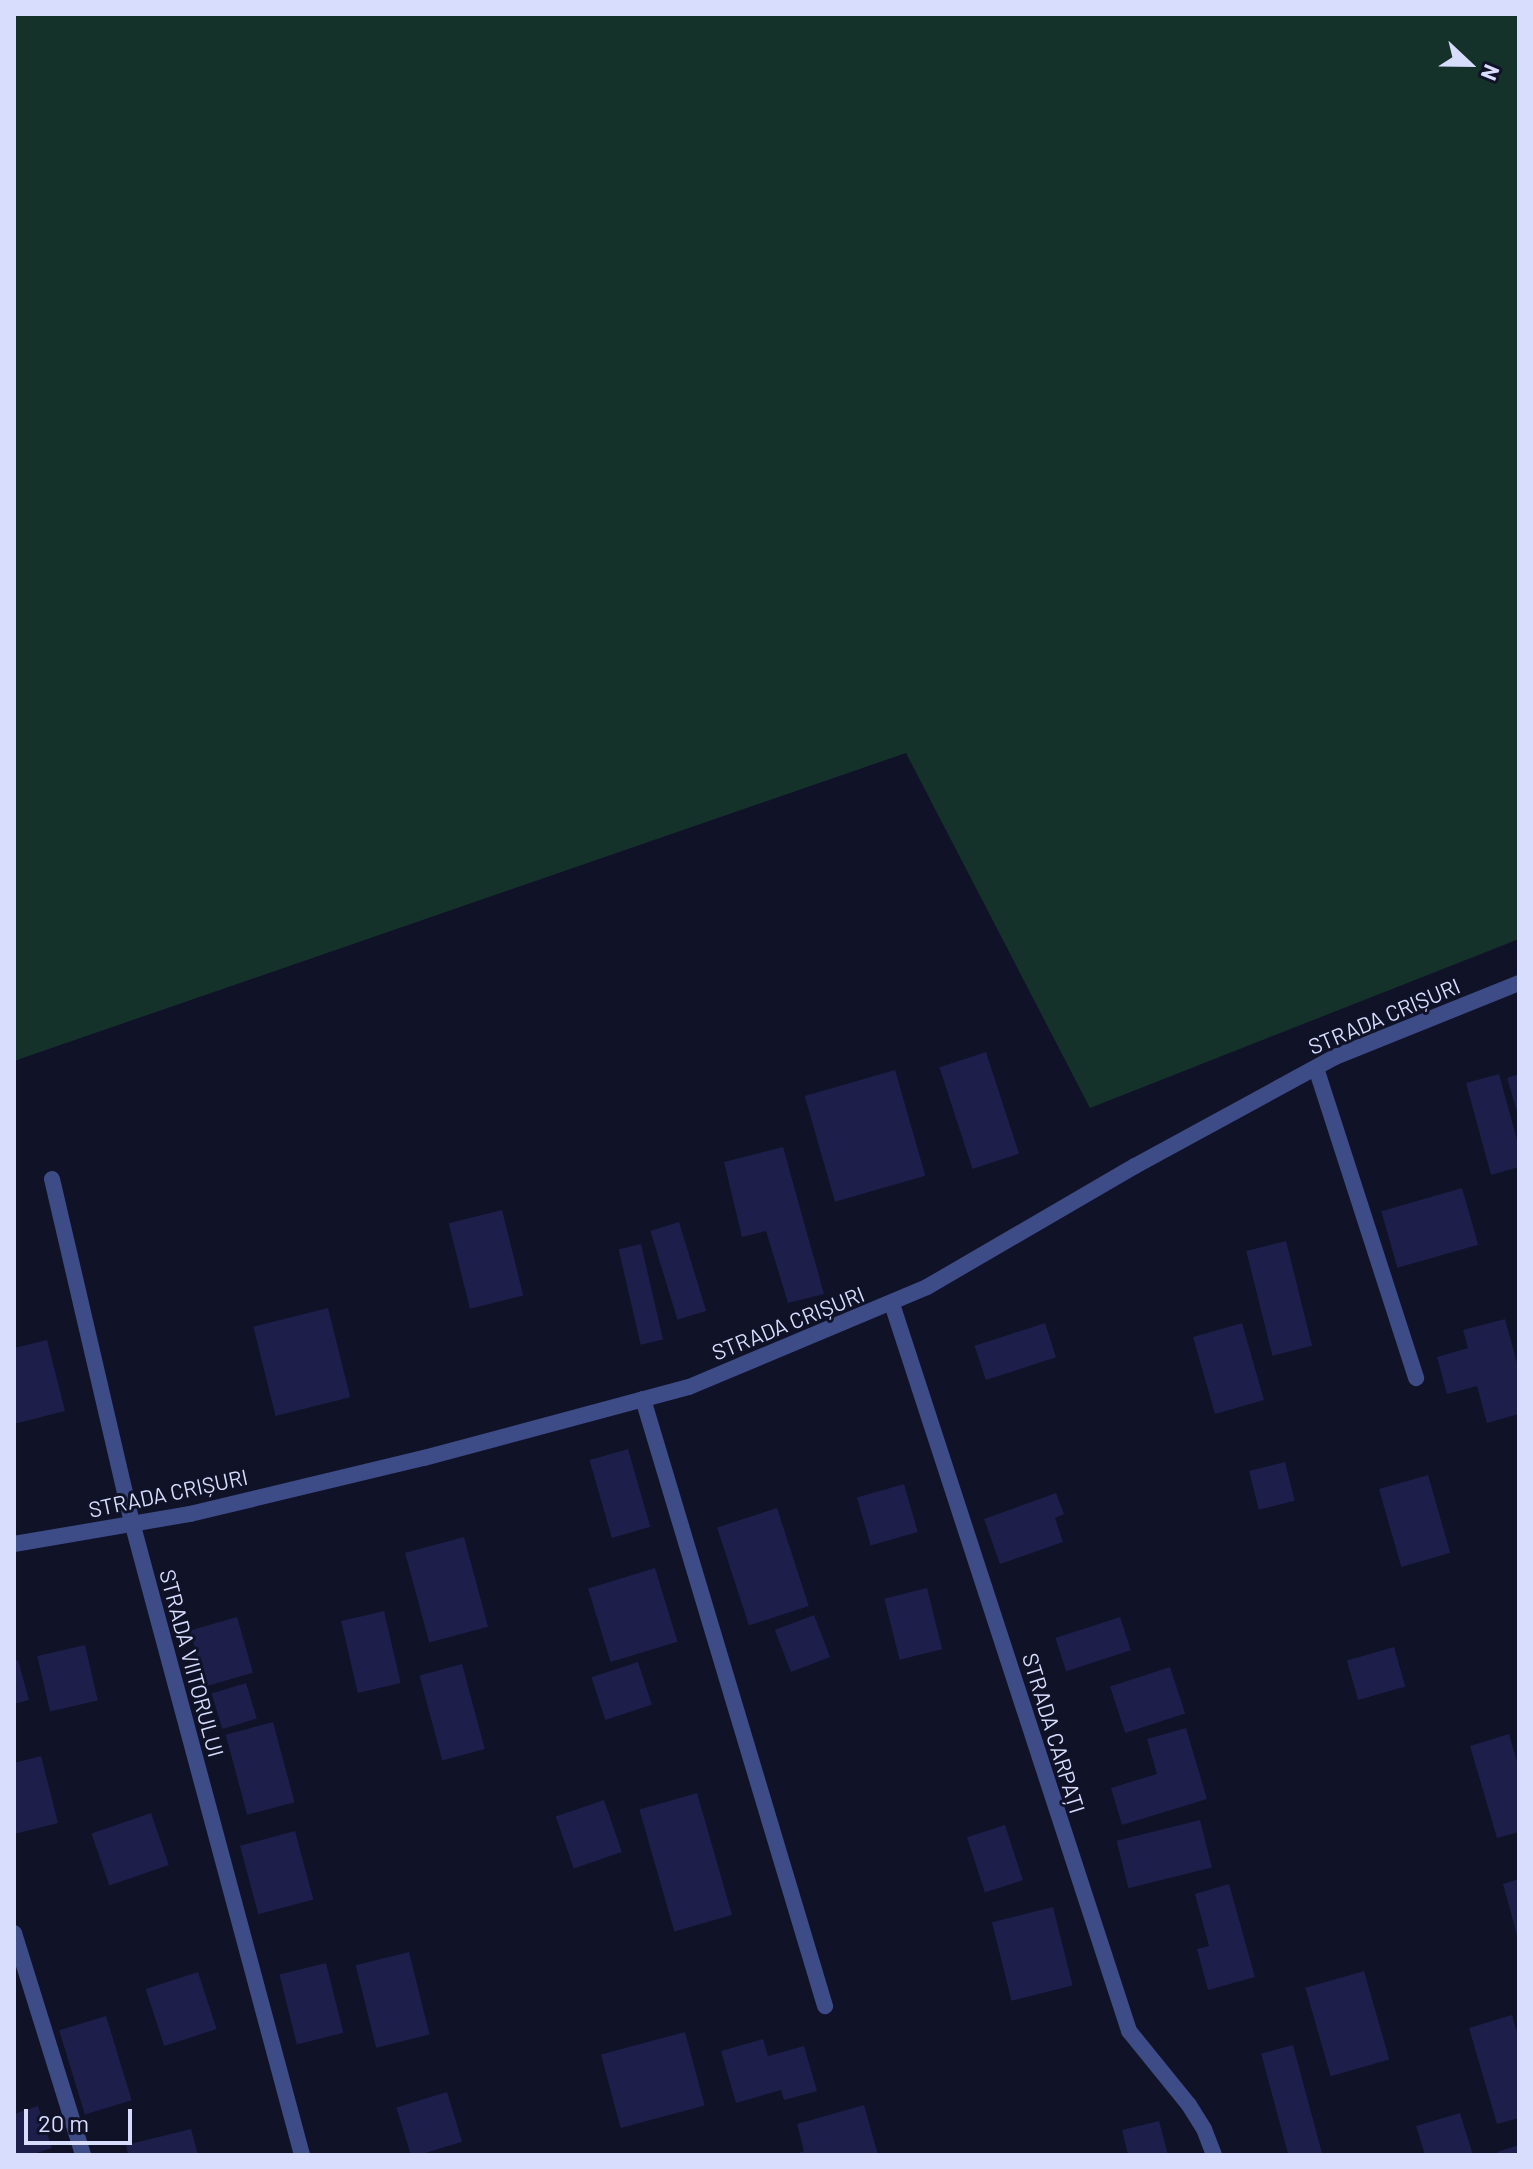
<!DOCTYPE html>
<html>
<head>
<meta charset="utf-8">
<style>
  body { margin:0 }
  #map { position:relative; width:1533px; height:2169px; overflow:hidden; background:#101228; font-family:Barlow,sans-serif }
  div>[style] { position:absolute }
  .green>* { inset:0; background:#14322a }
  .building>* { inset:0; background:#1d1e49; transform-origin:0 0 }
  .street>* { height:16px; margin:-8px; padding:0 8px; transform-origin:8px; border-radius:8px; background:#3d4b86 }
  span { translate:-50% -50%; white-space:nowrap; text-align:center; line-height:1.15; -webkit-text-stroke:6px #101228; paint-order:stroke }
  .street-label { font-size:22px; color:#d8ddfe }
  .frame { position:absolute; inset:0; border:16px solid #d8ddfe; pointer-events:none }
  .north { position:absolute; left:1429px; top:24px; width:80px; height:80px; -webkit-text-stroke:6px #101228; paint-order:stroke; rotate:112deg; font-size:22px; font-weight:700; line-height:32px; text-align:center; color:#d8ddfe }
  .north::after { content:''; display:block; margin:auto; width:28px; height:36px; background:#d8ddfe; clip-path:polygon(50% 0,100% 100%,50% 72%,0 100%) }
  .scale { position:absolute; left:24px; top:2109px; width:108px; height:36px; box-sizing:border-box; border:4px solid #d8ddfe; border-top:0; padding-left:10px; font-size:24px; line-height:28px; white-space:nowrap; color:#d8ddfe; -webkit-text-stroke:6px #101228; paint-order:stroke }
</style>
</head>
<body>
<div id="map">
  <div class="green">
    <div style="clip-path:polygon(14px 14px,1519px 14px,1519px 939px,1090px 1108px,906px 753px,14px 1061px)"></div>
  </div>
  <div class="building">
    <div style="left:986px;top:1052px;width:107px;height:49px;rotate:72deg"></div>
    <div style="left:895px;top:1070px;width:110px;height:94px;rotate:74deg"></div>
    <div style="clip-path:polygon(1499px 1074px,1519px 1147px,1519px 1167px,1491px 1175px,1466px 1083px)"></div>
    <div style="clip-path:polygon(1519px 1074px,1519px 1115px,1518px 1115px,1507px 1078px)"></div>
    <div style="clip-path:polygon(783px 1147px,824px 1294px,788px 1303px,766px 1231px,742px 1237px,724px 1162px)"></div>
    <div style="left:1462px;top:1188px;width:59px;height:84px;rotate:74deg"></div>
    <div style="left:502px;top:1210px;width:88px;height:55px;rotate:76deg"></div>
    <div style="left:679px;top:1222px;width:93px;height:30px;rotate:73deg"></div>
    <div style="left:1286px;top:1241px;width:108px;height:41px;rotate:76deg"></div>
    <div style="left:641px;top:1244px;width:98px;height:23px;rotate:77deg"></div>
    <div style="left:328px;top:1308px;width:92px;height:77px;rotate:76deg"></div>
    <div style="clip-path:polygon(1505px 1319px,1519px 1370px,1519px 1414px,1487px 1423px,1477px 1386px,1447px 1394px,1437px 1357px,1468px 1348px,1463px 1330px)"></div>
    <div style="left:1045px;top:1323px;width:36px;height:74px;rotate:72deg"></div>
    <div style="left:1242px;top:1323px;width:80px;height:51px;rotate:74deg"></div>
    <div style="clip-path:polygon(47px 1340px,65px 1411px,14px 1424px,14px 1348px)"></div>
    <div style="left:628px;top:1449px;width:81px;height:40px;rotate:74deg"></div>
    <div style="left:1285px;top:1462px;width:40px;height:37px;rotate:76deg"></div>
    <div style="left:1428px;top:1475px;width:81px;height:51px;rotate:74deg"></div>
    <div style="left:904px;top:1484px;width:50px;height:49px;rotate:74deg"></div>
    <div style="clip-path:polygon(1056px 1493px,1064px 1514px,1055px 1518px,1063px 1542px,1000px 1564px,984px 1519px)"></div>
    <div style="left:777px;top:1508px;width:103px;height:63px;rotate:72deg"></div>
    <div style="left:464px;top:1537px;width:93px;height:61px;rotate:75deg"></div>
    <div style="left:655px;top:1568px;width:77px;height:70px;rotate:73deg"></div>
    <div style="left:927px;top:1588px;width:63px;height:44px;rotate:76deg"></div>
    <div style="left:384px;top:1611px;width:74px;height:44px;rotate:77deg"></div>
    <div style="left:814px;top:1615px;width:45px;height:42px;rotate:69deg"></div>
    <div style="left:237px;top:1617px;width:58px;height:49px;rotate:74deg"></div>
    <div style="left:1120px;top:1617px;width:35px;height:68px;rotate:72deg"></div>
    <div style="left:85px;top:1645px;width:57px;height:49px;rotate:77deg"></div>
    <div style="left:1394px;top:1647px;width:41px;height:49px;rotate:74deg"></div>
    <div style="clip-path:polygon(18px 1660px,29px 1700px,14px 1704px,14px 1661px)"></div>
    <div style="left:638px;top:1662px;width:45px;height:49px;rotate:72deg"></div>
    <div style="left:462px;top:1664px;width:88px;height:44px;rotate:75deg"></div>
    <div style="left:1170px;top:1667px;width:49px;height:63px;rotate:72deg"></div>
    <div style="left:246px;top:1683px;width:37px;height:36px;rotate:73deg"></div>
    <div style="left:273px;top:1722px;width:83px;height:49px;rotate:75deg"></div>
    <div style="clip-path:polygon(1186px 1728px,1207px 1799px,1122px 1825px,1111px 1788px,1157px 1774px,1147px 1739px)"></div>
    <div style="clip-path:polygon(1509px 1734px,1519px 1768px,1519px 1832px,1497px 1838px,1470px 1746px)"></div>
    <div style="clip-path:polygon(41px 1756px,58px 1823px,14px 1834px,14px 1763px)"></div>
    <div style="left:697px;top:1793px;width:127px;height:60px;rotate:74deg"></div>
    <div style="left:604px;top:1800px;width:55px;height:51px;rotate:71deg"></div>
    <div style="left:151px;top:1813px;width:55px;height:63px;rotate:71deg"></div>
    <div style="left:1200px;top:1820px;width:49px;height:86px;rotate:76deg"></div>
    <div style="left:1005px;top:1825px;width:58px;height:40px;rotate:72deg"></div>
    <div style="left:295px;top:1831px;width:71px;height:57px;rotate:75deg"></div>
    <div style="clip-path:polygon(1519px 1879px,1519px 1939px,1518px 1939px,1503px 1884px)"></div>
    <div style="clip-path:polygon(1229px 1884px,1255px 1977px,1208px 1990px,1197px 1949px,1209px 1946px,1195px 1894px)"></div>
    <div style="left:1053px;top:1907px;width:81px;height:63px;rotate:76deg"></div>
    <div style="left:409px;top:1952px;width:85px;height:55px;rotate:76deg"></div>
    <div style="left:326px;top:1963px;width:72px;height:48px;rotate:76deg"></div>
    <div style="left:1364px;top:1971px;width:92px;height:61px;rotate:74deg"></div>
    <div style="left:198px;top:1972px;width:60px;height:55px;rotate:72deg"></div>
    <div style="clip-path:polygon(1512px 2015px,1519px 2039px,1519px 2118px,1497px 2124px,1469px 2028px)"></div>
    <div style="left:106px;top:2016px;width:88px;height:49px;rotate:73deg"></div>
    <div style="left:685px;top:2032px;width:76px;height:87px;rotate:75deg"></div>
    <div style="clip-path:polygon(763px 2039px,768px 2056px,804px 2046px,817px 2091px,784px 2100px,781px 2090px,736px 2103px,721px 2051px)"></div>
    <div style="left:1293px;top:2045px;width:114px;height:33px;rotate:75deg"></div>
    <div style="left:447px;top:2092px;width:52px;height:53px;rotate:73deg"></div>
    <div style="clip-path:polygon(864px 2105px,878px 2155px,793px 2155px,804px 2151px,797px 2124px)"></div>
    <div style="clip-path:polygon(38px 2106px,52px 2148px,30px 2155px,14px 2155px,14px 2114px)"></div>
    <div style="clip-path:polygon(1460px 2113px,1473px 2155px,1425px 2155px,1416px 2126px)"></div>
    <div style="clip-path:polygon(1159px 2121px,1168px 2155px,1128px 2155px,1122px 2130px)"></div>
    <div style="clip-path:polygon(191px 2129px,198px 2155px,128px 2155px,126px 2145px)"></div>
    <div style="clip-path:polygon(1519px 2145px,1519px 2155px,1498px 2155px,1497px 2152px)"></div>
  </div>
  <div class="street">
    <div style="left:1316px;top:1068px;width:326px;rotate:72.1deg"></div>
    <div style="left:52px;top:1179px;width:356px;rotate:76.9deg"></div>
    <div style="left:133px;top:1526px;width:651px;rotate:74.96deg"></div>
    <div style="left:892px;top:1304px;width:765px;rotate:71.94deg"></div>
    <div style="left:1129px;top:2031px;width:95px;rotate:51deg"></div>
    <div style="left:1189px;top:2105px;width:28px;rotate:58deg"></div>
    <div style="left:1204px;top:2129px;width:28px;rotate:69deg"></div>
    <div style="left:643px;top:1399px;width:634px;rotate:73.31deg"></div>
    <div style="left:14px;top:1544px;width:179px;rotate:-9.7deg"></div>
    <div style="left:190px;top:1514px;width:241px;rotate:-13.5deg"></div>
    <div style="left:424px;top:1458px;width:274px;rotate:-15deg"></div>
    <div style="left:689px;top:1387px;width:258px;rotate:-22.8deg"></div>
    <div style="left:927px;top:1287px;width:241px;rotate:-30.2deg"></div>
    <div style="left:1135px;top:1166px;width:228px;rotate:-28.6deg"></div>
    <div style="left:1335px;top:1057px;width:198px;rotate:-21.9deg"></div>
    <div style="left:14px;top:1933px;width:232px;rotate:72.7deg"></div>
  </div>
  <div class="street-label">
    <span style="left:1384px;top:1016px;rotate:-23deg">STRADA CRIȘURI</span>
    <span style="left:788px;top:1323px;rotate:-22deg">STRADA CRIȘURI</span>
    <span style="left:168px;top:1493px;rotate:-12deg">STRADA CRIȘURI</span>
    <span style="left:192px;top:1663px;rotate:75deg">STRADA VIITORULUI</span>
    <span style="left:1054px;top:1733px;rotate:73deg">STRADA CARPAȚI</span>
  </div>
  <div class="frame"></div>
  <div class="north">N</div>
  <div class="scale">20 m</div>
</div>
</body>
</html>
